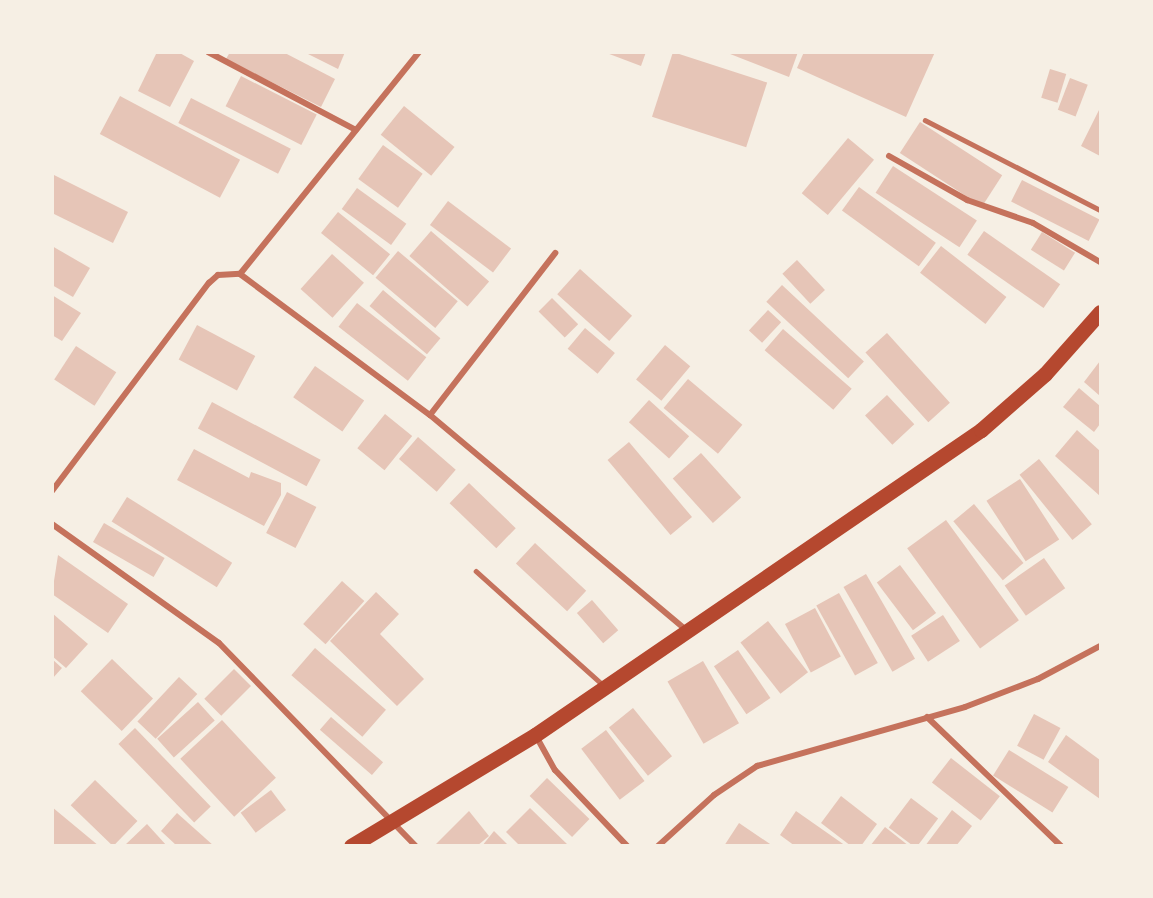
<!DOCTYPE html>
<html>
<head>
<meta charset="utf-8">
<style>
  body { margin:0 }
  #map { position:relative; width:1153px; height:898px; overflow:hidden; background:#f6efe4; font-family:"Open Sans",sans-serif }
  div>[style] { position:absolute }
  .building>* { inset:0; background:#e6c5b7; transform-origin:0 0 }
  .service>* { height:4.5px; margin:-2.25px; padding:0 2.25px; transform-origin:2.25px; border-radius:2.25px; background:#c5725c }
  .minor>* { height:6px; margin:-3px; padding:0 3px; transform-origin:3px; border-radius:3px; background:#c5725c }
  .primary>* { height:15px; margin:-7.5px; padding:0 7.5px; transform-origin:7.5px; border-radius:7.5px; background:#b5482f }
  span { translate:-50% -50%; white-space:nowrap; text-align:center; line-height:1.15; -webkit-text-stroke:6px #f6efe4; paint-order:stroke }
  .frame { position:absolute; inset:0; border:54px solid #f6efe4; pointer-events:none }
</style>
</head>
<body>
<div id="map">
  <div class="building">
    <div style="clip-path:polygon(157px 52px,178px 52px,194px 61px,170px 107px,138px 91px)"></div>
    <div style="clip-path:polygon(230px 52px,283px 52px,335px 79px,321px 107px,226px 59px)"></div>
    <div style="clip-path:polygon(304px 52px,345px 52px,338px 69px)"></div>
    <div style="clip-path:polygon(604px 52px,646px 52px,641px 66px)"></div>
    <div style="left:673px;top:52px;width:99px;height:68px;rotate:18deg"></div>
    <div style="clip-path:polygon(725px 52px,798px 52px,789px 77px)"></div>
    <div style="clip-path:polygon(804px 52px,935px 52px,906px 117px,797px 68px)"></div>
    <div style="left:1050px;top:69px;width:17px;height:30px;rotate:17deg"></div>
    <div style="left:241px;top:76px;width:85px;height:34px;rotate:27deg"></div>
    <div style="left:1070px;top:78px;width:19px;height:34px;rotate:21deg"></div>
    <div style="left:120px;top:96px;width:136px;height:43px;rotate:28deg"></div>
    <div style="left:191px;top:98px;width:112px;height:28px;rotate:27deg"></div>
    <div style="left:404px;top:106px;width:65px;height:37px;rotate:39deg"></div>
    <div style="clip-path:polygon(1100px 108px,1100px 156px,1081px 146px)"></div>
    <div style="left:920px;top:122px;width:98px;height:37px;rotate:33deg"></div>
    <div style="left:848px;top:138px;width:34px;height:72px;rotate:40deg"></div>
    <div style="left:383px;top:145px;width:49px;height:42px;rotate:36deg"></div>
    <div style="left:893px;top:166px;width:100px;height:32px;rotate:33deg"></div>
    <div style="clip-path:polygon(52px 174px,128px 212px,113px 243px,52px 213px)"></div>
    <div style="left:1022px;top:180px;width:87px;height:24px;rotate:27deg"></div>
    <div style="left:859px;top:187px;width:95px;height:29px;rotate:36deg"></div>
    <div style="left:357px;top:188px;width:61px;height:26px;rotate:36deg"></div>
    <div style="left:448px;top:201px;width:79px;height:30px;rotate:37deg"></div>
    <div style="left:338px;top:212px;width:67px;height:27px;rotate:39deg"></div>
    <div style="left:431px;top:231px;width:77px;height:33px;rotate:41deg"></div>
    <div style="left:984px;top:231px;width:93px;height:29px;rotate:35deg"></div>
    <div style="left:1042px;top:232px;width:39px;height:21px;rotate:32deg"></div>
    <div style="clip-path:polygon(52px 246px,90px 268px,73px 297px,52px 285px)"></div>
    <div style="left:941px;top:246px;width:83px;height:34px;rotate:38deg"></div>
    <div style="left:398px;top:251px;width:78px;height:35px;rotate:40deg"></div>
    <div style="left:332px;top:254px;width:43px;height:47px;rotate:42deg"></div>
    <div style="left:797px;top:260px;width:41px;height:20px;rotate:47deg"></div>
    <div style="left:580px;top:269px;width:70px;height:34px;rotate:42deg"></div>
    <div style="left:782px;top:285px;width:112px;height:23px;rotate:43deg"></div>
    <div style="left:383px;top:290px;width:75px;height:21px;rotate:40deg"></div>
    <div style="clip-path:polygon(52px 295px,81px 313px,62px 341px,52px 335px)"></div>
    <div style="left:552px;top:298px;width:37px;height:19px;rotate:45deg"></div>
    <div style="left:357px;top:303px;width:88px;height:30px;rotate:38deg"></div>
    <div style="left:768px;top:310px;width:18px;height:28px;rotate:43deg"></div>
    <div style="left:197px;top:325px;width:66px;height:39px;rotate:28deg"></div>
    <div style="left:585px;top:328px;width:39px;height:27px;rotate:40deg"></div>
    <div style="left:783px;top:329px;width:91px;height:28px;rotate:41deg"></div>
    <div style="left:887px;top:333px;width:94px;height:29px;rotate:48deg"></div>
    <div style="left:665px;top:345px;width:33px;height:45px;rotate:40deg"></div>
    <div style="left:76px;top:346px;width:48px;height:40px;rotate:33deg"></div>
    <div style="clip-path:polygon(1100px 361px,1100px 396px,1084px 382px)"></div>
    <div style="left:315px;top:366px;width:60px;height:38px;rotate:35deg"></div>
    <div style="left:688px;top:379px;width:71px;height:38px;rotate:40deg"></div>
    <div style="clip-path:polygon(1079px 388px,1100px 406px,1100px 424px,1094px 432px,1063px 407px)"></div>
    <div style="left:887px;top:395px;width:40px;height:30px;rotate:47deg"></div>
    <div style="left:649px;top:400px;width:54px;height:30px;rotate:42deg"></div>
    <div style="left:212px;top:402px;width:123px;height:30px;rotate:28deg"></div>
    <div style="left:385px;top:414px;width:35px;height:44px;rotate:39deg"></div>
    <div style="clip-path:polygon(1077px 430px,1100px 451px,1100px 496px,1055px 456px)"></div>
    <div style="left:418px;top:437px;width:50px;height:29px;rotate:41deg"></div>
    <div style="left:629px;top:442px;width:98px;height:28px;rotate:50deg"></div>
    <div style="clip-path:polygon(194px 449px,249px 478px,251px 472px,281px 483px,281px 495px,264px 526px,177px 480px)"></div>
    <div style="left:701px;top:453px;width:60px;height:38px;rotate:48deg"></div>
    <div style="left:1039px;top:459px;width:84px;height:25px;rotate:51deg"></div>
    <div style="left:1020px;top:479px;width:72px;height:40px;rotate:57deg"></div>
    <div style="left:469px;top:483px;width:65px;height:28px;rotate:44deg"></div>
    <div style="left:287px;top:492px;width:33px;height:46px;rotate:27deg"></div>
    <div style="left:127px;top:497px;width:124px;height:29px;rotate:32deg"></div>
    <div style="left:974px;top:504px;width:77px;height:27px;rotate:50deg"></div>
    <div style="left:946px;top:520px;width:124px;height:48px;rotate:54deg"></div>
    <div style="left:104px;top:523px;width:70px;height:22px;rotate:30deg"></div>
    <div style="left:535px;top:543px;width:70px;height:28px;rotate:43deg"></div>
    <div style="clip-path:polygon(58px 555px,128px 604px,108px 633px,52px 594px)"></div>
    <div style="left:1044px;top:558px;width:37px;height:48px;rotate:55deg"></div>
    <div style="left:900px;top:565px;width:60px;height:29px;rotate:53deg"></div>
    <div style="left:866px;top:574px;width:98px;height:26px;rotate:60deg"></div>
    <div style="left:342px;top:581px;width:30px;height:58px;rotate:42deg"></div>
    <div style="clip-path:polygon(376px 592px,399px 614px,380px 634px,424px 679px,397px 706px,330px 641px)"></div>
    <div style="left:839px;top:593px;width:80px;height:26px;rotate:61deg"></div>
    <div style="left:592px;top:600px;width:40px;height:20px;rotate:49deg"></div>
    <div style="left:815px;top:608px;width:55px;height:34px;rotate:62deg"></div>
    <div style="clip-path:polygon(52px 613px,88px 644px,66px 668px,52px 656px)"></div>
    <div style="left:943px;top:615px;width:31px;height:38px;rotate:57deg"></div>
    <div style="left:768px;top:621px;width:65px;height:35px;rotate:52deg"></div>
    <div style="left:315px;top:648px;width:94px;height:36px;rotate:41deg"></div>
    <div style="left:738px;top:650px;width:58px;height:29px;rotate:56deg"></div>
    <div style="clip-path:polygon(52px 659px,62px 668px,52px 679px)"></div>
    <div style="left:112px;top:659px;width:57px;height:45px;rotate:44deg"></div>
    <div style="left:703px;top:661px;width:72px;height:41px;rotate:60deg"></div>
    <div style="left:234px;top:669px;width:24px;height:42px;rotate:45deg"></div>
    <div style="left:179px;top:677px;width:25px;height:61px;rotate:43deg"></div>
    <div style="left:198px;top:702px;width:25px;height:55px;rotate:48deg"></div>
    <div style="left:633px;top:708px;width:62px;height:31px;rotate:51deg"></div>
    <div style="left:1034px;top:714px;width:30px;height:36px;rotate:28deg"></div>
    <div style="left:331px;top:717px;width:69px;height:17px;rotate:41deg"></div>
    <div style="left:222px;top:720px;width:79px;height:57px;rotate:47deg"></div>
    <div style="left:135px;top:728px;width:109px;height:23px;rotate:46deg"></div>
    <div style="left:606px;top:730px;width:64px;height:31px;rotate:53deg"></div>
    <div style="clip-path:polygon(1066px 735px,1100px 760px,1100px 799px,1048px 762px)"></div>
    <div style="left:1009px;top:750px;width:70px;height:30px;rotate:32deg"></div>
    <div style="left:951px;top:758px;width:62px;height:31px;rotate:38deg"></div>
    <div style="left:547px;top:778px;width:59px;height:25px;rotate:44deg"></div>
    <div style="left:95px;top:780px;width:59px;height:35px;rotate:44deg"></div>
    <div style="left:271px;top:790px;width:25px;height:38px;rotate:53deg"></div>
    <div style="clip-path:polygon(841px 796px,877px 824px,861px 846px,851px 846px,821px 823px)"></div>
    <div style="left:911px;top:798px;width:34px;height:37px;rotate:37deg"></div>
    <div style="clip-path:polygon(52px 807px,99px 846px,52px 846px)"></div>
    <div style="clip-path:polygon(530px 808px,569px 846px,520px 846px,506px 832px)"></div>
    <div style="clip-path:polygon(952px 810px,972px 826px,956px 846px,925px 846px)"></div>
    <div style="clip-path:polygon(469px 811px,489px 836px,477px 846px,434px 846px)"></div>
    <div style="clip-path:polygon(796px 811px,846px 846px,795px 846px,780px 835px)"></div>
    <div style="clip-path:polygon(177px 813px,214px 846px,177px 846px,161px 831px)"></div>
    <div style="clip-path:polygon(739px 823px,773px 846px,724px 846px)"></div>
    <div style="clip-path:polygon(147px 824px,167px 846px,124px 846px)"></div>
    <div style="clip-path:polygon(885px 827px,909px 846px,870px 846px)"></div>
    <div style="clip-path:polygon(494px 831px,509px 846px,482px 846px)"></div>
  </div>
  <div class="service">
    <div style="left:925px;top:120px;width:197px;rotate:27.2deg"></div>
    <div style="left:476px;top:571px;width:171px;rotate:41.9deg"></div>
  </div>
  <div class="minor">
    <div style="left:208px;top:52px;width:167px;rotate:27.8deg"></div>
    <div style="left:889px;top:156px;width:90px;rotate:29.4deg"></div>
    <div style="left:967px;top:200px;width:70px;rotate:19.2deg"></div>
    <div style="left:1033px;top:223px;width:78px;rotate:30.2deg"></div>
    <div style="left:240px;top:274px;width:237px;rotate:36.6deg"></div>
    <div style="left:430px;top:415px;width:334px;rotate:40deg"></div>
    <div style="left:430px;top:415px;width:205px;rotate:-52.3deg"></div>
    <div style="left:52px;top:491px;width:261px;rotate:-53deg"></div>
    <div style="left:209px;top:283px;width:12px;rotate:-42deg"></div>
    <div style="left:218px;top:275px;width:22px;rotate:-3deg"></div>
    <div style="left:240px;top:274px;width:285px;rotate:-51.1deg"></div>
    <div style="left:52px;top:524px;width:205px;rotate:35.5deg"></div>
    <div style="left:219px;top:643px;width:283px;rotate:45.9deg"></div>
    <div style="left:927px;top:717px;width:186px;rotate:43.9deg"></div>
    <div style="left:536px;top:736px;width:39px;rotate:61deg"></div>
    <div style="left:555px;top:770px;width:105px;rotate:46.5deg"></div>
    <div style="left:658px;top:846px;width:76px;rotate:-42.3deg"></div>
    <div style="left:714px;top:795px;width:52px;rotate:-34deg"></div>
    <div style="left:757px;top:766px;width:216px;rotate:-15.8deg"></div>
    <div style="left:965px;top:707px;width:78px;rotate:-21deg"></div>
    <div style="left:1038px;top:679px;width:70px;rotate:-28deg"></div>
  </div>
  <div class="primary">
    <div style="left:351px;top:846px;width:215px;rotate:-31.1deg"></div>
    <div style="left:535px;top:735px;width:540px;rotate:-34.37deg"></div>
    <div style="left:981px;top:430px;width:85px;rotate:-41.2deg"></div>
    <div style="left:1045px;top:374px;width:83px;rotate:-48.4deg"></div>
  </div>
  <div class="frame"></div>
</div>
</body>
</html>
